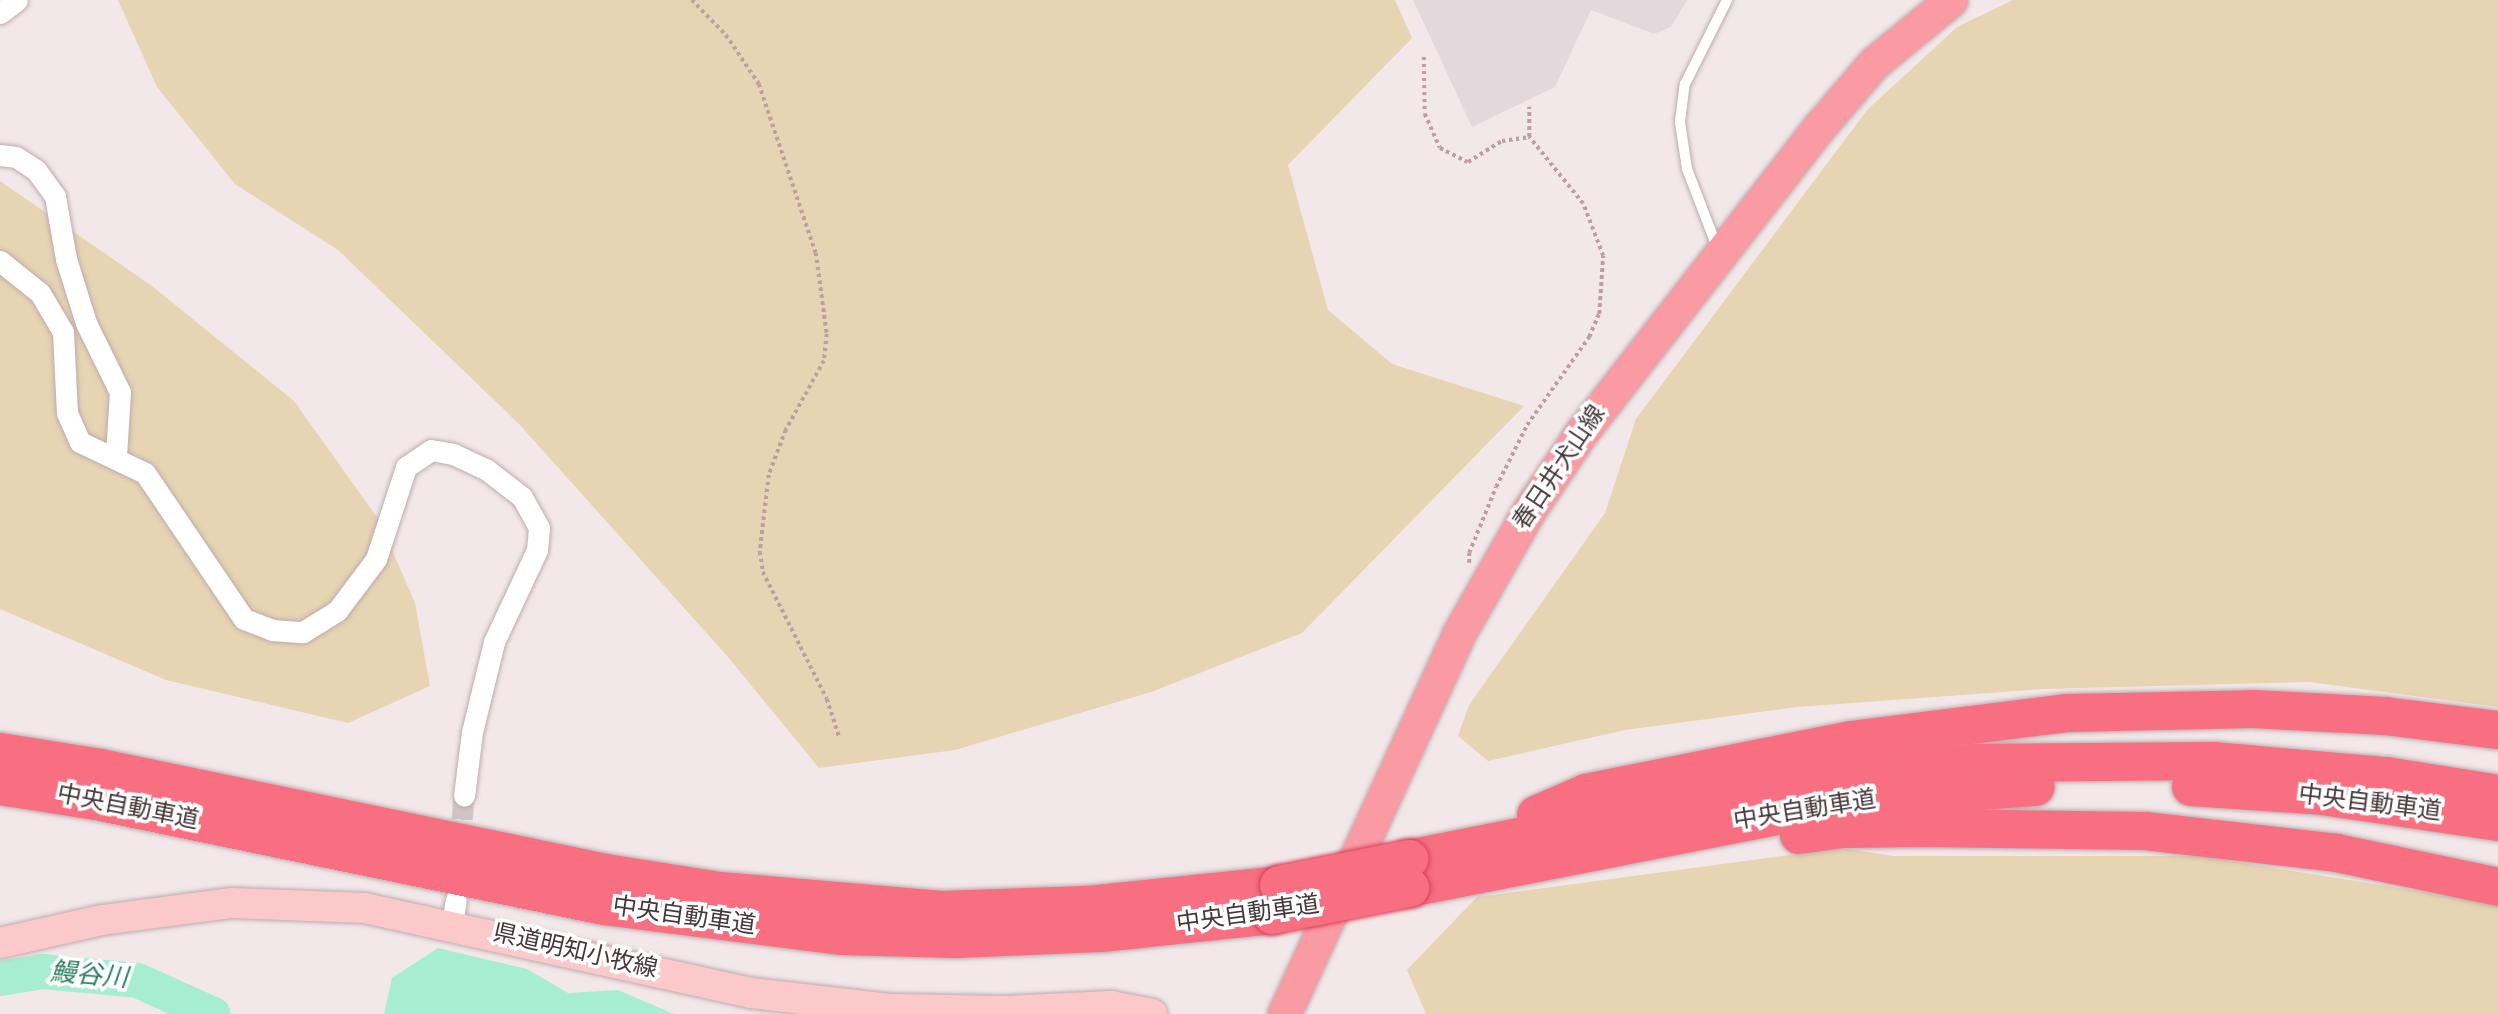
<!DOCTYPE html>
<html>
<head>
<meta charset="utf-8">
<style>
  body { margin:0 }
  #map { position:relative; width:2498px; height:1014px; overflow:hidden; background:#f3e8e9; font-family:"Alegreya Sans","Noto Sans JP",sans-serif }
  div>[style] { position:absolute }
  .industrial>* { inset:0; background:#e3d9dc }
  .green>* { inset:0; background:#e6d4b2 }
  .water>* { inset:0; background:#a7edd2 }
  .river>* { height:35px; margin:-17.5px; padding:0 17.5px; transform-origin:17.5px; border-radius:17.5px; background:#a7edd2 }
  .street-tunnel>* { height:21px; margin-top:-10.5px; transform-origin:0; background:repeating-linear-gradient(90deg,#d0c5c6 0 21px,transparent 0 31px) }
  .path>* { height:3.5px; margin-top:-1.75px; transform-origin:0; background:repeating-linear-gradient(90deg,#bf9da2 0 3.5px,transparent 0 7px) }
  .roads { filter:drop-shadow(0 0 2px #beabae) drop-shadow(0 0 2px #beabae) }
  .lane>* { height:10px; margin:-5px; padding:0 5px; transform-origin:5px; border-radius:5px; background:#fff }
  .street>* { height:21px; margin:-10.5px; padding:0 10.5px; transform-origin:10.5px; border-radius:10.5px; background:#fff }
  .secondary>* { height:30px; margin:-15px; padding:0 15px; transform-origin:15px; border-radius:15px; background:#fcc9cb }
  .primary>* { height:33px; margin:-16.5px; padding:0 16.5px; transform-origin:16.5px; border-radius:16.5px; background:#fa9aa2 }
  .highway>* { height:38px; margin:-19px; padding:0 19px; transform-origin:19px; border-radius:19px; background:#f76f81 }
  .bridges { filter:drop-shadow(0 0 2px #d73f58) drop-shadow(0 0 2px #d73f58) }
  .highway-bridge>* { height:38px; margin:-19px; padding:0 19px; transform-origin:19px; border-radius:19px; background:#f76f81 }
  span { translate:-50% -50%; white-space:nowrap; text-align:center; line-height:1.15; -webkit-text-stroke:7px #fff; paint-order:stroke }
  .street-label { font-size:24px; color:#46373a }
  .water-label { font-size:26px; color:#2a7f5f; font-style:italic }
</style>
</head>
<body>
<div id="map">
  <div class="industrial">
    <div style="clip-path:polygon(1413px 0,1687px 0,1671px 27px,1654px 34px,1591px 10px,1555px 87px,1472px 127px)"></div>
  </div>
  <div class="green">
    <div style="clip-path:polygon(118px 0,1395px 0,1412px 38px,1288px 165px,1328px 310px,1392px 364px,1524px 406px,1302px 633px,1151px 692px,955px 750px,819px 768px,728px 657px,519px 424px,338px 250px,235px 184px,157px 87px)"></div>
    <div style="clip-path:polygon(2013px 0,2498px 0,2498px 707px,2309px 682px,2043px 689px,1797px 707px,1625px 730px,1488px 761px,1458px 736px,1469px 705px,1605px 513px,1636px 419px,1867px 110px,1957px 27px)"></div>
    <div style="clip-path:polygon(0 181px,152px 286px,294px 401px,379px 520px,415px 603px,430px 686px,348px 723px,166px 680px,0 609px)"></div>
    <div style="clip-path:polygon(1841px 848px,1894px 856px,2199px 856px,2498px 904px,2498px 1014px,1426px 1014px,1407px 970px,1477px 897px)"></div>
  </div>
  <div class="water">
    <div style="clip-path:polygon(438px 948px,527px 969px,568px 993px,618px 990px,674px 1014px,384px 1014px,392px 978px)"></div>
  </div>
  <div class="river">
    <div style="left:0;top:978px;width:43px;rotate:-9.5deg"></div>
    <div style="left:42px;top:971px;width:95px;rotate:5.4deg"></div>
    <div style="left:137px;top:980px;width:83px;rotate:24.1deg"></div>
  </div>
  <div class="street-tunnel">
    <div style="left:460px;top:850px;width:54px;rotate:-85.8deg"></div>
  </div>
  <div class="path">
    <div style="left:692px;top:0;width:49px;rotate:45.8deg"></div>
    <div style="left:726px;top:35px;width:59px;rotate:56deg"></div>
    <div style="left:759px;top:84px;width:178px;rotate:71.4deg"></div>
    <div style="left:816px;top:253px;width:82px;rotate:82.3deg"></div>
    <div style="left:827px;top:334px;width:27px;rotate:96deg"></div>
    <div style="left:824px;top:361px;width:79px;rotate:118.8deg"></div>
    <div style="left:786px;top:430px;width:48px;rotate:110.7deg"></div>
    <div style="left:769px;top:475px;width:78px;rotate:96.7deg"></div>
    <div style="left:760px;top:552px;width:20px;rotate:81deg"></div>
    <div style="left:763px;top:572px;width:142px;rotate:63.3deg"></div>
    <div style="left:827px;top:699px;width:40px;rotate:72deg"></div>
    <div style="left:1424px;top:57px;width:57px;rotate:89deg"></div>
    <div style="left:1425px;top:114px;width:37px;rotate:66deg"></div>
    <div style="left:1440px;top:148px;width:31px;rotate:27deg"></div>
    <div style="left:1468px;top:162px;width:40px;rotate:-32deg"></div>
    <div style="left:1502px;top:141px;width:27px;rotate:-8deg"></div>
    <div style="left:1469px;top:563px;width:10px;rotate:-90deg"></div>
    <div style="left:1469px;top:553px;width:71px;rotate:-67.8deg"></div>
    <div style="left:1496px;top:487px;width:69px;rotate:-63.4deg"></div>
    <div style="left:1527px;top:425px;width:108px;rotate:-54.8deg"></div>
    <div style="left:1589px;top:337px;width:25px;rotate:-67deg"></div>
    <div style="left:1599px;top:314px;width:58px;rotate:-86.1deg"></div>
    <div style="left:1603px;top:256px;width:56px;rotate:-111deg"></div>
    <div style="left:1583px;top:204px;width:86px;rotate:-128.9deg"></div>
    <div style="left:1529px;top:137px;width:30px;rotate:-90deg"></div>
  </div>
  <div class="roads">
    <div class="lane">
      <div style="left:1717px;top:247px;width:84px;rotate:-111deg"></div>
      <div style="left:1687px;top:169px;width:48px;rotate:-98.5deg"></div>
      <div style="left:1680px;top:122px;width:38px;rotate:-83deg"></div>
      <div style="left:1685px;top:84px;width:94px;rotate:-63.4deg"></div>
    </div>
    <div class="street">
      <div style="left:0;top:13px;width:21px;rotate:-37deg"></div>
      <div style="left:0;top:155px;width:16px;rotate:7deg"></div>
      <div style="left:16px;top:157px;width:24px;rotate:33deg"></div>
      <div style="left:36px;top:170px;width:32px;rotate:54deg"></div>
      <div style="left:55px;top:196px;width:64px;rotate:80.1deg"></div>
      <div style="left:66px;top:259px;width:67px;rotate:72.6deg"></div>
      <div style="left:86px;top:323px;width:77px;rotate:63.8deg"></div>
      <div style="left:120px;top:392px;width:64px;rotate:93.6deg"></div>
      <div style="left:0;top:261px;width:51px;rotate:38.7deg"></div>
      <div style="left:40px;top:293px;width:45px;rotate:59.5deg"></div>
      <div style="left:63px;top:332px;width:81px;rotate:87.2deg"></div>
      <div style="left:67px;top:413px;width:32px;rotate:66deg"></div>
      <div style="left:80px;top:442px;width:72px;rotate:25.5deg"></div>
      <div style="left:145px;top:473px;width:176px;rotate:55.9deg"></div>
      <div style="left:244px;top:619px;width:30px;rotate:21deg"></div>
      <div style="left:272px;top:630px;width:31px;rotate:4deg"></div>
      <div style="left:303px;top:632px;width:40px;rotate:-32deg"></div>
      <div style="left:337px;top:611px;width:65px;rotate:-53.1deg"></div>
      <div style="left:376px;top:559px;width:97px;rotate:-71.9deg"></div>
      <div style="left:406px;top:467px;width:30px;rotate:-34deg"></div>
      <div style="left:431px;top:450px;width:22px;rotate:10deg"></div>
      <div style="left:453px;top:454px;width:38px;rotate:25deg"></div>
      <div style="left:487px;top:470px;width:44px;rotate:37.6deg"></div>
      <div style="left:522px;top:497px;width:35px;rotate:61deg"></div>
      <div style="left:539px;top:528px;width:22px;rotate:95deg"></div>
      <div style="left:537px;top:550px;width:102px;rotate:115.1deg"></div>
      <div style="left:494px;top:642px;width:93px;rotate:103.7deg"></div>
      <div style="left:472px;top:732px;width:64px;rotate:97.1deg"></div>
      <div style="left:452px;top:924px;width:24px;rotate:-81deg"></div>
    </div>
    <div class="secondary">
      <div style="left:0;top:943px;width:105px;rotate:-12.7deg"></div>
      <div style="left:102px;top:920px;width:131px;rotate:-7.5deg"></div>
      <div style="left:232px;top:903px;width:133px;rotate:2.2deg"></div>
      <div style="left:365px;top:908px;width:395px;rotate:12.4deg"></div>
      <div style="left:751px;top:993px;width:142px;rotate:6.5deg"></div>
      <div style="left:892px;top:1009px;width:114px;rotate:1deg"></div>
      <div style="left:1006px;top:1011px;width:105px;rotate:-2.7deg"></div>
      <div style="left:1111px;top:1006px;width:42px;rotate:11deg"></div>
    </div>
    <div class="primary">
      <div style="left:1284px;top:1014px;width:417px;rotate:-65.3deg"></div>
      <div style="left:1458px;top:635px;width:145px;rotate:-60.3deg"></div>
      <div style="left:1530px;top:509px;width:92px;rotate:-56.1deg"></div>
      <div style="left:1581px;top:433px;width:390px;rotate:-52.1deg"></div>
      <div style="left:1821px;top:125px;width:82px;rotate:-49.5deg"></div>
      <div style="left:1874px;top:63px;width:99px;rotate:-39.3deg"></div>
    </div>
    <div class="highway">
      <div style="left:0;top:752px;width:102px;rotate:9deg"></div>
      <div style="left:101px;top:768px;width:516px;rotate:11.75deg"></div>
      <div style="left:606px;top:873px;width:115px;rotate:9deg"></div>
      <div style="left:720px;top:891px;width:222px;rotate:4.9deg"></div>
      <div style="left:941px;top:910px;width:146px;rotate:-2deg"></div>
      <div style="left:1087px;top:905px;width:193px;rotate:-5.9deg"></div>
      <div style="left:0;top:786px;width:97px;rotate:8.9deg"></div>
      <div style="left:96px;top:801px;width:519px;rotate:11.68deg"></div>
      <div style="left:604px;top:906px;width:240px;rotate:7.2deg"></div>
      <div style="left:842px;top:936px;width:115px;rotate:1.5deg"></div>
      <div style="left:957px;top:939px;width:144px;rotate:-2.4deg"></div>
      <div style="left:1101px;top:933px;width:172px;rotate:-6deg"></div>
      <div style="left:2191px;top:787px;width:131px;rotate:3.9deg"></div>
      <div style="left:2322px;top:796px;width:178px;rotate:8.4deg"></div>
      <div style="left:1536px;top:815px;width:55px;rotate:-23.7deg"></div>
      <div style="left:1586px;top:793px;width:270px;rotate:-11.3deg"></div>
      <div style="left:1851px;top:740px;width:219px;rotate:-7.1deg"></div>
      <div style="left:2068px;top:713px;width:185px;rotate:-1.2deg"></div>
      <div style="left:2253px;top:709px;width:132px;rotate:3deg"></div>
      <div style="left:2385px;top:716px;width:114px;rotate:7.1deg"></div>
      <div style="left:1799px;top:835px;width:44px;rotate:-7.8deg"></div>
      <div style="left:1843px;top:829px;width:87px;rotate:-0.7deg"></div>
      <div style="left:1930px;top:828px;width:215px;rotate:0.8deg"></div>
      <div style="left:2145px;top:831px;width:193px;rotate:6.5deg"></div>
      <div style="left:2337px;top:853px;width:165px;rotate:11.9deg"></div>
      <div style="left:1409px;top:859px;width:371px;rotate:-11.3deg"></div>
      <div style="left:1773px;top:786px;width:202px;rotate:-6.5deg"></div>
      <div style="left:1974px;top:763px;width:239px;rotate:-0.5deg"></div>
      <div style="left:2213px;top:761px;width:174px;rotate:5deg"></div>
      <div style="left:2386px;top:776px;width:113px;rotate:9.1deg"></div>
      <div style="left:1410px;top:888px;width:458px;rotate:-11.1deg"></div>
      <div style="left:1859px;top:800px;width:177px;rotate:-4.2deg"></div>
    </div>
  </div>
  <div class="bridges">
    <div class="highway-bridge">
      <div style="left:1279px;top:885px;width:133px;rotate:-11.3deg"></div>
      <div style="left:1272px;top:915px;width:141px;rotate:-11.1deg"></div>
    </div>
  </div>
  <div class="street-label">
    <span style="left:1560px;top:468px;rotate:-56deg">春日井犬山線</span>
    <span style="left:2370px;top:804px;rotate:7deg">中央自動車道</span>
    <span style="left:128px;top:808px;rotate:11deg">中央自動車道</span>
    <span style="left:1805px;top:811px;rotate:-9deg">中央自動車道</span>
    <span style="left:1248px;top:915px;rotate:-8deg">中央自動車道</span>
    <span style="left:684px;top:917px;rotate:8deg">中央自動車道</span>
    <span style="left:575px;top:952px;rotate:13deg">県道明知小牧線</span>
  </div>
  <div class="water-label">
    <span style="left:89px;top:976px;rotate:5deg">鰻谷川</span>
  </div>
</div>
</body>
</html>
